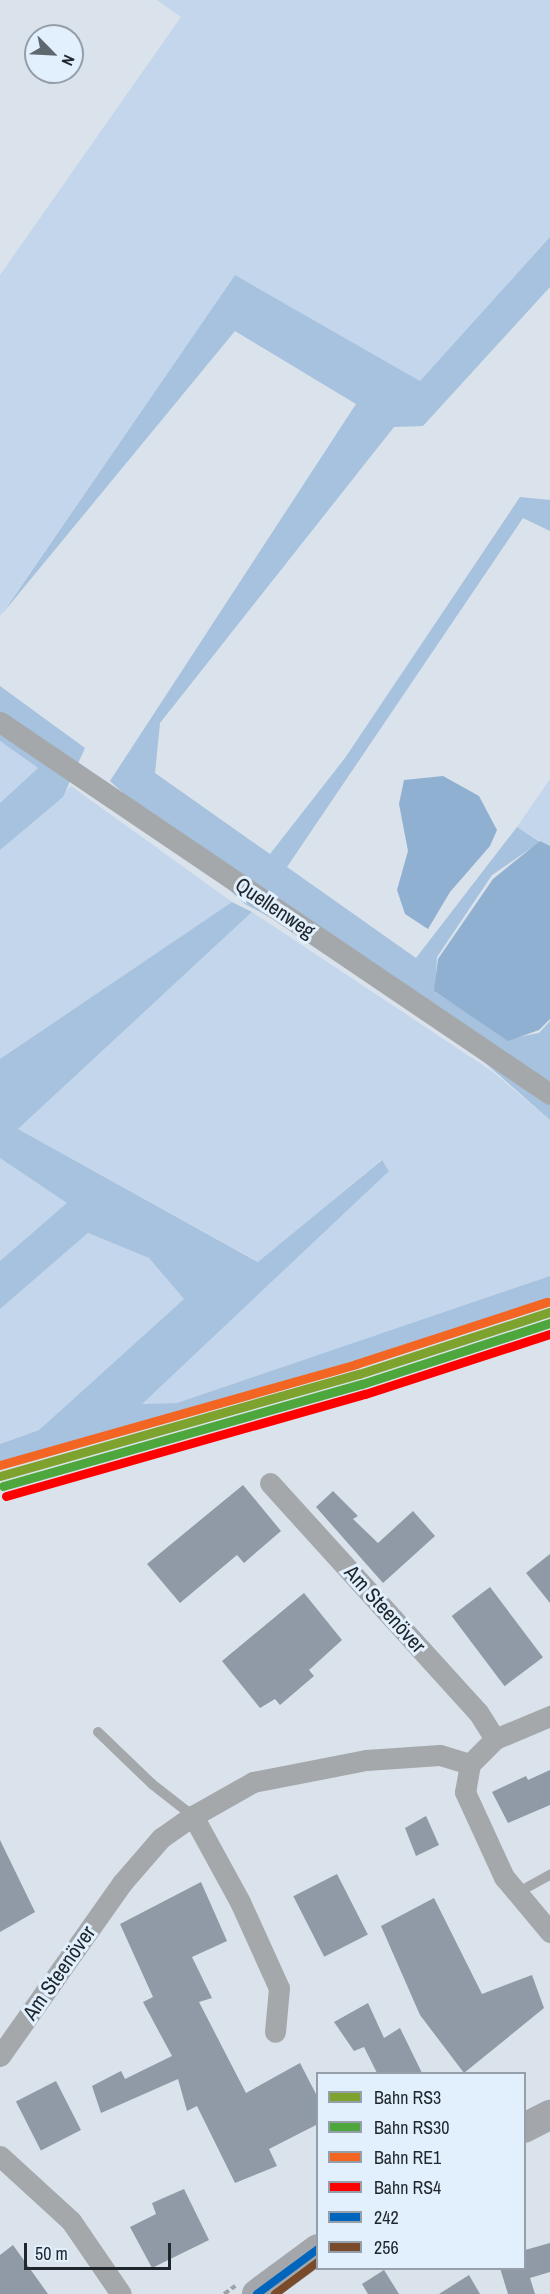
<!DOCTYPE html>
<html>
<head>
<meta charset="utf-8">
<style>
  body { margin:0 }
  #map { position:relative; width:550px; height:2294px; overflow:hidden; background:#dae2eb; font-family:"Archivo Narrow",sans-serif }
  div>[style] { position:absolute }
  .green>* { inset:0; background:#c3d6ec }
  .forest>* { inset:0; background:#a6c2de }
  .water>* { inset:0; background:#90b0d2 }
  .building>* { inset:0; background:#8f9aa6; transform-origin:0 0 }
  .path>* { height:4px; margin-top:-2px; transform-origin:0; background:repeating-linear-gradient(90deg,#9ea1a5 0 6px,transparent 0 9px) }
  .lane>* { height:10px; margin:-5px; padding:0 5px; transform-origin:5px; border-radius:5px; background:#a5a8ab }
  .street>* { height:21px; margin:-10.5px; padding:0 10.5px; transform-origin:10.5px; border-radius:10.5px; background:#a5a8ab }
  .secondary>* { height:30px; margin:-15px; padding:0 15px; transform-origin:15px; border-radius:15px; background:#a3a7ac }
  .bus-1>* { height:8px; margin:-4px; padding:0 4px; transform-origin:4px; border-radius:4px; background:#0065bd }
  .bus-2>* { height:8px; margin:-4px; padding:0 4px; transform-origin:4px; border-radius:4px; background:#7a4b2a }
  .rail-1>* { height:9px; margin:-4.5px; padding:0 4.5px; transform-origin:4.5px; border-radius:4.5px; background:#7da22e }
  .rail-2>* { height:9px; margin:-4.5px; padding:0 4.5px; transform-origin:4.5px; border-radius:4.5px; background:#4ea73c }
  .rail-3>* { height:9px; margin:-4.5px; padding:0 4.5px; transform-origin:4.5px; border-radius:4.5px; background:#f26522 }
  .rail-4>* { height:9px; margin:-4.5px; padding:0 4.5px; transform-origin:4.5px; border-radius:4.5px; background:#f00 }
  span { translate:-50% -50%; white-space:nowrap; text-align:center; line-height:1.15; -webkit-text-stroke:6px #e2effd; paint-order:stroke }
  .street-label { font-size:21px; color:#1f262c }
  .legend { position:absolute; left:316px; top:2072px; width:210px; height:198px; box-sizing:border-box; background:#e2effd; border:2px solid #949fa9; margin:0; padding:8px 10px; list-style:none; font-size:18px; color:#1f262c }
  .legend li { display:flex; align-items:center; gap:12px; height:30px }
  .legend b { width:30px; border:2px solid #949fa9 }
  .north { position:absolute; left:24px; top:24px; width:60px; height:60px; box-sizing:border-box; background:#e2effd; border:2px solid #949fa9; border-radius:50%; rotate:114deg; font-size:16px; font-weight:700; line-height:24px; text-align:center; color:#1f262c }
  .north::after { content:''; display:block; margin:auto; width:21px; height:27px; background:#60686f; clip-path:polygon(50% 0,100% 100%,50% 72%,0 100%) }
  .scale { position:absolute; left:24px; top:2243px; width:147px; height:27px; box-sizing:border-box; border:3px solid #1f262c; border-top:0; padding-left:8px; font-size:18px; line-height:21px; white-space:nowrap; color:#1f262c; -webkit-text-stroke:4px #e2effd; paint-order:stroke }
</style>
</head>
<body>
<div id="map">
  <div class="green">
    <div style="clip-path:polygon(157px 0,550px 0,550px 237px,420px 381px,235px 275px,0 616px,0 275px,181px 17px)"></div>
    <div style="clip-path:polygon(0 741px,38px 768px,0 803px)"></div>
    <div style="clip-path:polygon(550px 779px,550px 847px,517px 827px)"></div>
    <div style="clip-path:polygon(71px 786px,232px 902px,0 1059px,0 850px)"></div>
    <div style="clip-path:polygon(252px 912px,493px 1072px,550px 1120px,550px 1276px,177px 1403px,141px 1404px,389px 1170px,381px 1160px,259px 1262px,18px 1129px)"></div>
    <div style="clip-path:polygon(0 1158px,68px 1203px,0 1261px)"></div>
    <div style="clip-path:polygon(88px 1233px,149px 1258px,184px 1299px,39px 1430px,0 1444px,0 1309px)"></div>
  </div>
  <div class="forest">
    <div style="clip-path:polygon(550px 237px,550px 287px,423px 426px,394px 427px,160px 723px,155px 773px,270px 854px,345px 758px,520px 497px,550px 500px,550px 531px,523px 518px,287px 867px,416px 958px,517px 827px,540px 842px,492px 875px,437px 957px,435px 992px,508px 1039px,539px 1033px,550px 1021px,550px 1120px,399px 987px,245px 904px,110px 781px,356px 404px,235px 331px,2px 614px,235px 275px,420px 381px)"></div>
    <div style="clip-path:polygon(0 686px,85px 748px,63px 797px,0 850px,0 803px,38px 768px,0 741px)"></div>
    <div style="clip-path:polygon(232px 902px,252px 912px,18px 1129px,258px 1262px,382px 1160px,389px 1171px,142px 1404px,177px 1403px,550px 1276px,550px 1302px,166px 1418px,0 1462px,0 1444px,39px 1430px,184px 1299px,149px 1258px,88px 1233px,0 1309px,0 1261px,67px 1203px,0 1158px,0 1059px)"></div>
  </div>
  <div class="water">
    <div style="clip-path:polygon(443px 776px,479px 796px,497px 830px,490px 846px,450px 892px,428px 929px,405px 914px,397px 890px,408px 851px,399px 804px,404px 780px)"></div>
    <div style="clip-path:polygon(540px 841px,550px 846px,550px 1019px,539px 1030px,508px 1041px,434px 991px,438px 959px,493px 879px)"></div>
  </div>
  <div class="building">
    <div style="clip-path:polygon(243px 1485px,281px 1531px,244px 1563px,237px 1555px,180px 1603px,147px 1564px)"></div>
    <div style="clip-path:polygon(333px 1491px,358px 1516px,353px 1519px,378px 1543px,413px 1511px,435px 1536px,383px 1583px,316px 1507px)"></div>
    <div style="clip-path:polygon(550px 1554px,550px 1603px,526px 1573px)"></div>
    <div style="left:490px;top:1587px;width:88px;height:48px;rotate:53deg"></div>
    <div style="clip-path:polygon(304px 1593px,342px 1640px,309px 1670px,314px 1676px,280px 1705px,275px 1699px,260px 1708px,222px 1661px)"></div>
    <div style="clip-path:polygon(550px 1770px,550px 1805px,508px 1823px,492px 1792px,526px 1776px,528px 1780px)"></div>
    <div style="clip-path:polygon(426px 1816px,439px 1845px,416px 1856px,405px 1828px)"></div>
    <div style="clip-path:polygon(0 1840px,35px 1912px,0 1932px)"></div>
    <div style="left:337px;top:1874px;width:68px;height:49px;rotate:63deg"></div>
    <div style="clip-path:polygon(201px 1882px,227px 1941px,192px 1957px,212px 1998px,199px 2002px,232px 2066px,246px 2093px,300px 2063px,318px 2098px,318px 2124px,269px 2149px,277px 2166px,235px 2183px,197px 2106px,187px 2111px,178px 2079px,101px 2113px,92px 2086px,121px 2071px,125px 2079px,172px 2056px,143px 2002px,153px 1997px,120px 1924px)"></div>
    <div style="clip-path:polygon(434px 1898px,482px 1994px,532px 1975px,544px 2008px,464px 2073px,420px 2015px,381px 1926px)"></div>
    <div style="clip-path:polygon(368px 2003px,384px 2038px,400px 2028px,422px 2073px,377px 2073px,364px 2047px,354px 2051px,334px 2022px)"></div>
    <div style="left:56px;top:2081px;width:55px;height:45px;rotate:63deg"></div>
    <div style="clip-path:polygon(184px 2189px,209px 2240px,152px 2268px,130px 2227px,156px 2214px,152px 2203px)"></div>
    <div style="clip-path:polygon(550px 2243px,550px 2272px,530px 2278px,535px 2294px,508px 2294px,500px 2268px,525px 2268px,525px 2250px)"></div>
    <div style="clip-path:polygon(13px 2245px,48px 2294px,0 2294px,0 2255px)"></div>
    <div style="clip-path:polygon(384px 2270px,399px 2294px,368px 2294px,362px 2284px)"></div>
    <div style="clip-path:polygon(469px 2275px,480px 2294px,439px 2294px)"></div>
  </div>
  <div class="path">
    <div style="left:224px;top:2294px;width:14px;rotate:-36deg"></div>
  </div>
  <div class="lane">
    <div style="left:98px;top:1732px;width:75px;rotate:43.9deg"></div>
    <div style="left:152px;top:1784px;width:52px;rotate:38deg"></div>
    <div style="left:517px;top:1893px;width:38px;rotate:-29deg"></div>
  </div>
  <div class="street">
    <div style="left:0;top:722px;width:664px;rotate:34.07deg"></div>
    <div style="left:270px;top:1483px;width:309px;rotate:47.8deg"></div>
    <div style="left:478px;top:1712px;width:32px;rotate:58deg"></div>
    <div style="left:470px;top:1764px;width:28px;rotate:100deg"></div>
    <div style="left:465px;top:1792px;width:94px;rotate:65.4deg"></div>
    <div style="left:504px;top:1877px;width:72px;rotate:50.1deg"></div>
    <div style="left:193px;top:1816px;width:98px;rotate:61.3deg"></div>
    <div style="left:240px;top:1902px;width:94px;rotate:65.6deg"></div>
    <div style="left:279px;top:1988px;width:44px;rotate:95.2deg"></div>
    <div style="left:0;top:2056px;width:212px;rotate:-54.8deg"></div>
    <div style="left:122px;top:1883px;width:60px;rotate:-49.1deg"></div>
    <div style="left:161px;top:1838px;width:39px;rotate:-35deg"></div>
    <div style="left:193px;top:1816px;width:69px;rotate:-29.5deg"></div>
    <div style="left:253px;top:1782px;width:115px;rotate:-11deg"></div>
    <div style="left:366px;top:1760px;width:74px;rotate:-3.9deg"></div>
    <div style="left:440px;top:1755px;width:31px;rotate:17deg"></div>
    <div style="left:470px;top:1764px;width:35px;rotate:-45deg"></div>
    <div style="left:495px;top:1739px;width:60px;rotate:-22.7deg"></div>
    <div style="left:0;top:2156px;width:96px;rotate:42.5deg"></div>
    <div style="left:71px;top:2221px;width:88px;rotate:55.6deg"></div>
  </div>
  <div class="secondary">
    <div style="left:524px;top:2128px;width:29px;rotate:-27deg"></div>
    <div style="left:257px;top:2294px;width:76px;rotate:-36.4deg"></div>
  </div>
  <div class="bus-1">
    <div style="left:257px;top:2294px;width:76px;rotate:-36.4deg"></div>
  </div>
  <div class="bus-2">
    <div style="left:275px;top:2294px;width:54px;rotate:-36.7deg"></div>
  </div>
  <div class="rail-1">
    <div style="left:0;top:1476px;width:373px;rotate:-15.9deg"></div>
    <div style="left:359px;top:1374px;width:201px;rotate:-18deg"></div>
  </div>
  <div class="rail-2">
    <div style="left:3px;top:1486px;width:373px;rotate:-15.9deg"></div>
    <div style="left:362px;top:1384px;width:198px;rotate:-18deg"></div>
  </div>
  <div class="rail-3">
    <div style="left:0;top:1465px;width:370px;rotate:-15.8deg"></div>
    <div style="left:356px;top:1364px;width:201px;rotate:-18deg"></div>
  </div>
  <div class="rail-4">
    <div style="left:6px;top:1496px;width:373px;rotate:-15.9deg"></div>
    <div style="left:365px;top:1394px;width:194px;rotate:-18deg"></div>
  </div>
  <div class="street-label">
    <span style="left:275px;top:908px;rotate:34deg">Quellenweg</span>
    <span style="left:385px;top:1609px;rotate:48deg">Am Steenöver</span>
    <span style="left:59px;top:1973px;rotate:-55deg">Am Steenöver</span>
  </div>
  <ul class="legend">
  <li><b style="height:8px;background:#7da22e"></b>Bahn RS3</li>
  <li><b style="height:8px;background:#4ea73c"></b>Bahn RS30</li>
  <li><b style="height:8px;background:#f26522"></b>Bahn RE1</li>
  <li><b style="height:8px;background:#f00"></b>Bahn RS4</li>
  <li><b style="height:8px;background:#0065bd"></b>242</li>
  <li><b style="height:8px;background:#7a4b2a"></b>256</li>
  </ul>
  <div class="north">N</div>
  <div class="scale">50 m</div>
</div>
</body>
</html>
